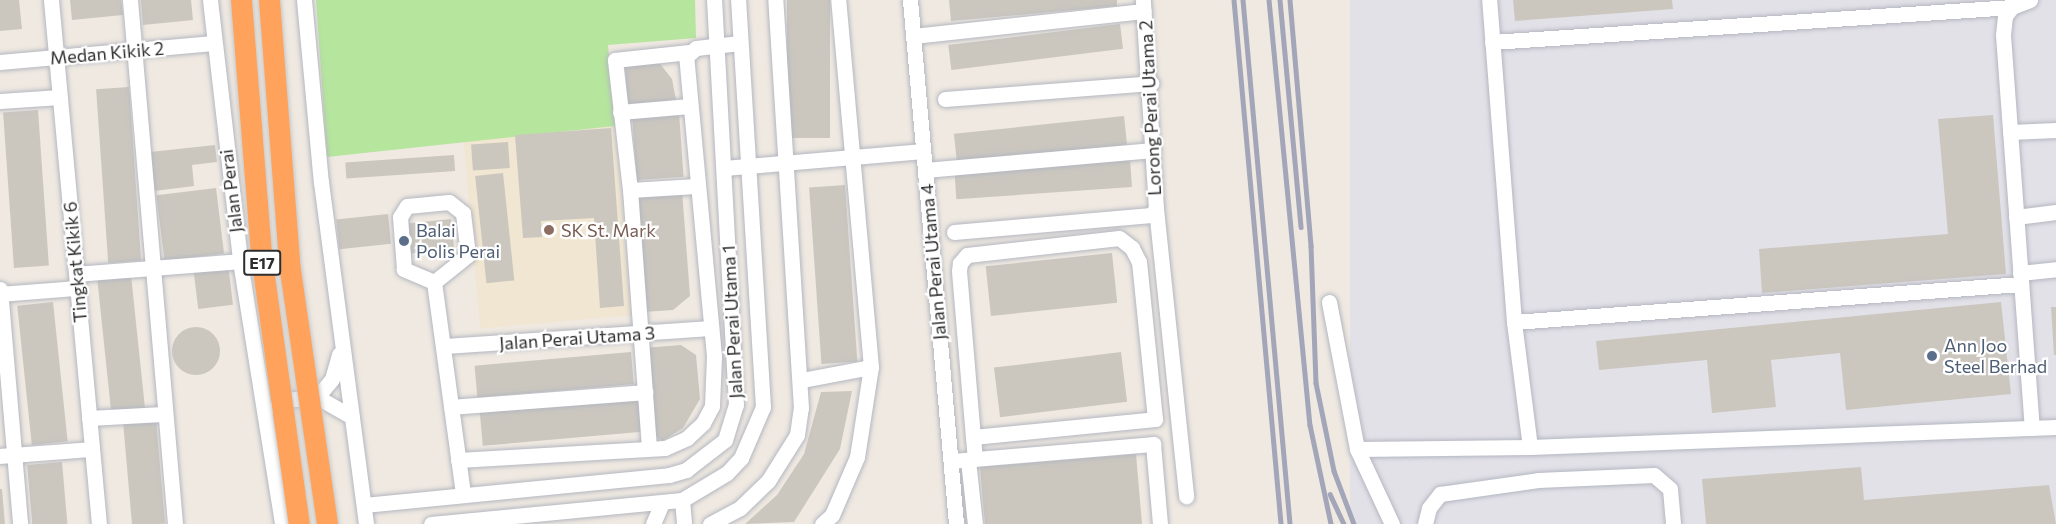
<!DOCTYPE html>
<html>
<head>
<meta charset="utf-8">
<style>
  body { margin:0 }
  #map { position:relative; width:2056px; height:524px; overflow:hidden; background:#efe9e1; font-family:Commissioner,sans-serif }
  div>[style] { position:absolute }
  .industrial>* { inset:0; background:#e3e1e8; transform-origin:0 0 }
  .education>* { inset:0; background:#f0e6d1; transform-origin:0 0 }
  .green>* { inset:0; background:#b6e59e }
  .building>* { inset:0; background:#cbc7bf; transform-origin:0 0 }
  .round { border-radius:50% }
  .roads { filter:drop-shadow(0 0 2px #b4b7c1) drop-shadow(0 0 2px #b4b7c1) }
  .minor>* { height:15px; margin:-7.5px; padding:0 7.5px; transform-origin:7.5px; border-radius:7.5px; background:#fff }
  .rail>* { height:4.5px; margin:-2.25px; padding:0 2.25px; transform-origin:2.25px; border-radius:2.25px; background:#a3a6b8 }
  .bridges { filter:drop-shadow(0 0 2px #c9c9c9) drop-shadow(0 0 2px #c9c9c9) }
  .highway-bridge>* { height:21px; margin:-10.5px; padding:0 10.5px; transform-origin:10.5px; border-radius:10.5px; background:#ffa35c }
  .dots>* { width:16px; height:16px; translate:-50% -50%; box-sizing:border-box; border:3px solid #fff; border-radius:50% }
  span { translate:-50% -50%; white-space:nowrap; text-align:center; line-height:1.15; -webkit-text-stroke:4.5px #fff; paint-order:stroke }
  .shield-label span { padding:2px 4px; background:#fff; border:2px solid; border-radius:4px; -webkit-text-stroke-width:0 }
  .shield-label { font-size:16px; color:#2e2e2e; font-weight:700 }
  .street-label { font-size:18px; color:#2e2e2e }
  .education-label { font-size:18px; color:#785e54 }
  .left { translate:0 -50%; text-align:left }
  .service-label { font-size:18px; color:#4e5e75 }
</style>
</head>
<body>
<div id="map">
  <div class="industrial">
    <div style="left:1350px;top:0;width:706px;height:528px"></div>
  </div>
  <div class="education">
    <div style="left:615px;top:126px;width:190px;height:152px;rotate:85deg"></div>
  </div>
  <div class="green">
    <div style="clip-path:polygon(316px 0,695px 0,696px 38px,608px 45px,615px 126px,327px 157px)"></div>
  </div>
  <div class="building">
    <div style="clip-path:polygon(0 0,19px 0,22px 29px,0 31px)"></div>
    <div style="clip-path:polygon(70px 0,121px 0,123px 15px,72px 20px)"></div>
    <div style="clip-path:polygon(141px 0,191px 0,193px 20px,143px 25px)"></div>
    <div style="left:787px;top:0;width:43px;height:138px"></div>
    <div style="clip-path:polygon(949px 0,1117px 0,1117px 6px,951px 21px)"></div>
    <div style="clip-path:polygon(1513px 0,1672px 0,1673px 9px,1515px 21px)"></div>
    <div style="left:1120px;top:24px;width:25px;height:173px;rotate:83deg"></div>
    <div style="clip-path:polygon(657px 60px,672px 79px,676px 100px,627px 104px,625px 62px)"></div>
    <div style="left:129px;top:87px;width:174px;height:33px;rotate:86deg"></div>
    <div style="left:38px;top:110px;width:156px;height:35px;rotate:86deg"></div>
    <div style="left:679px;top:112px;width:65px;height:47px;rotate:86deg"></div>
    <div style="clip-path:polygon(1993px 115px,2006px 274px,1762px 293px,1759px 249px,1948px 234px,1938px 119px)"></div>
    <div style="left:1124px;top:116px;width:29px;height:171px;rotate:84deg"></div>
    <div style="clip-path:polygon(611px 128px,624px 306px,600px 308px,594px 218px,541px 221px,542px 237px,523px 238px,515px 135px)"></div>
    <div style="left:508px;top:142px;width:26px;height:37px;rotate:86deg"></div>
    <div style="clip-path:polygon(215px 145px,217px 162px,192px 165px,194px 186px,154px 191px,150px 152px)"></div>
    <div style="left:454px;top:155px;width:16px;height:109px;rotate:86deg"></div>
    <div style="left:1130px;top:159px;width:28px;height:176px;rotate:86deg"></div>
    <div style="left:503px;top:173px;width:108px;height:28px;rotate:84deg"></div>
    <div style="left:845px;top:185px;width:177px;height:36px;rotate:86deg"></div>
    <div style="left:216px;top:188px;width:66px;height:60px;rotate:83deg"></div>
    <div style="clip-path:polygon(682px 190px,690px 296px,673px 310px,643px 312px,634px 193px)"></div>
    <div style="left:388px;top:214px;width:30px;height:52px;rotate:84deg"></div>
    <div style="left:451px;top:219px;width:30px;height:44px;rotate:84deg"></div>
    <div style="left:1112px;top:253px;width:50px;height:127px;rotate:84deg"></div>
    <div style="left:228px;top:264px;width:41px;height:35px;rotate:83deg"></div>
    <div style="left:131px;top:275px;width:134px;height:34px;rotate:84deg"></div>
    <div style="left:53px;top:302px;width:140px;height:36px;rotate:84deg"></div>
    <div style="clip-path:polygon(2001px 302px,2011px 394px,1846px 410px,1840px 353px,1771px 360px,1776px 407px,1712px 413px,1707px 360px,1599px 370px,1596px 341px)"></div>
    <div style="clip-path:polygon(2051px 307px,2056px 307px,2056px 355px,2054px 355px)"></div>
    <div class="round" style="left:172px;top:327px;width:48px;height:48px"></div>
    <div style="clip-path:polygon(681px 345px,696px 355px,700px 399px,683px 428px,662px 441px,653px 434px,643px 348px)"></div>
    <div style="left:631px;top:352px;width:32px;height:157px;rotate:85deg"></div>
    <div style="left:1121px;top:352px;width:50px;height:128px;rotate:83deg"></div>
    <div style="clip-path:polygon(852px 391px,840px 449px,794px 522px,745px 524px,777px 495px,804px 454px,821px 392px)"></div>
    <div style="left:639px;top:396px;width:36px;height:160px;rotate:85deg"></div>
    <div style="left:156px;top:420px;width:104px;height:33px;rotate:85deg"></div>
    <div style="clip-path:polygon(1136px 454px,1142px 524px,985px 524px,980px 467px)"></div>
    <div style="left:62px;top:462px;width:62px;height:35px;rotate:85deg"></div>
    <div style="clip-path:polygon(1861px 467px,1864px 500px,2049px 485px,2056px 524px,1706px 524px,1702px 479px)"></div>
    <div style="clip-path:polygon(0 489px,2px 489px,5px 524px,0 524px)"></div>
  </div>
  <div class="roads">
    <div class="minor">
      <div style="left:51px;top:0;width:526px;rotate:84.77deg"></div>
      <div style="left:130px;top:0;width:526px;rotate:85.09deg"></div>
      <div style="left:210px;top:0;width:263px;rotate:83.4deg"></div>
      <div style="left:240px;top:261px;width:266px;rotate:80.9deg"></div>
      <div style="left:304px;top:0;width:183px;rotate:84.7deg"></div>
      <div style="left:321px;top:182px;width:345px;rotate:82.5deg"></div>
      <div style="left:910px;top:0;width:526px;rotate:84.98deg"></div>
      <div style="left:2030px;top:0;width:19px;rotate:159deg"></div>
      <div style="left:2012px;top:7px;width:11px;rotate:128deg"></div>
      <div style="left:2005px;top:16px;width:19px;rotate:96deg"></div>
      <div style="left:2003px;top:35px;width:394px;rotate:85.8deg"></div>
      <div style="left:913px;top:36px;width:232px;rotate:-6.2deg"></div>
      <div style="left:1492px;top:42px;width:521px;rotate:-3.85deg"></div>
      <div style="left:0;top:62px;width:214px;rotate:-5.1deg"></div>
      <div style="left:945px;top:99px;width:207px;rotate:-4.4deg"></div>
      <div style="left:0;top:101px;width:60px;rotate:-3.8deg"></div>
      <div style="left:620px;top:112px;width:70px;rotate:-4.9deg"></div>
      <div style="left:2010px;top:132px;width:46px;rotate:-2.5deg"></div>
      <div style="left:724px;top:168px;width:200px;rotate:-4.9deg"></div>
      <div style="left:925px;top:170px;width:229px;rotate:-5deg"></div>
      <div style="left:630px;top:190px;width:66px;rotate:-3.5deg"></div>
      <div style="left:449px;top:202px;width:18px;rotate:38deg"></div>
      <div style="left:463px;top:213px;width:42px;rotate:83.2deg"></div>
      <div style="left:468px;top:255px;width:43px;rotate:141.5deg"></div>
      <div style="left:434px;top:282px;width:33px;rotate:-157deg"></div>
      <div style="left:404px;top:269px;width:52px;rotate:-94.4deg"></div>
      <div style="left:400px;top:217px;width:13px;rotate:-58deg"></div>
      <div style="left:407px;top:206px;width:42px;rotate:-5.4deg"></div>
      <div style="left:1156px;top:209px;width:289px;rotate:84deg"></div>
      <div style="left:2016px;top:217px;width:40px;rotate:-7.1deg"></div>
      <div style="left:954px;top:232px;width:198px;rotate:-4.9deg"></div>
      <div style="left:1151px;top:215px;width:8px;rotate:-50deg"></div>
      <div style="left:1156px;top:209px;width:209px;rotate:-93.6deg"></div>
      <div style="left:2020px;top:273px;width:36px;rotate:-6deg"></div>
      <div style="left:76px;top:274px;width:165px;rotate:-4.5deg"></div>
      <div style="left:434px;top:282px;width:215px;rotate:82.2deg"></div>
      <div style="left:0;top:289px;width:236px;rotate:85.1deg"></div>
      <div style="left:0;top:294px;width:77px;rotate:-4.5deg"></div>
      <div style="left:1329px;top:302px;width:150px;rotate:79.2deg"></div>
      <div style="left:1357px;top:449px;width:83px;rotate:65deg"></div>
      <div style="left:1514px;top:322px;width:508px;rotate:-4.29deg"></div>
      <div style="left:445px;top:346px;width:266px;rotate:-3.9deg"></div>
      <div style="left:802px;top:380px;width:70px;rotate:-10.7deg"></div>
      <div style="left:317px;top:397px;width:23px;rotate:-50deg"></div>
      <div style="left:332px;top:379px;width:26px;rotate:-74deg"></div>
      <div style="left:276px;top:407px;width:12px;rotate:-35deg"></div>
      <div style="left:286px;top:400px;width:31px;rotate:-6deg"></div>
      <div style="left:317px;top:397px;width:40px;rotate:29.7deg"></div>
      <div style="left:451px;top:407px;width:195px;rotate:-4.4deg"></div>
      <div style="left:89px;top:418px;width:74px;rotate:-3.1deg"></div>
      <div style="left:973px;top:437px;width:183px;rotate:-5.6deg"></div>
      <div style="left:1155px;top:419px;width:158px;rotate:-95.8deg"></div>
      <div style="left:1139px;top:262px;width:16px;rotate:-117deg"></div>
      <div style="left:1132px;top:248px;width:16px;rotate:-142deg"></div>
      <div style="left:1119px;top:238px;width:153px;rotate:173.6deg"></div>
      <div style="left:967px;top:255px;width:11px;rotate:131deg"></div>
      <div style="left:960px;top:263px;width:8px;rotate:97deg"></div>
      <div style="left:959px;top:271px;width:167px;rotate:85.2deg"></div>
      <div style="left:973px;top:437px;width:22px;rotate:85deg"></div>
      <div style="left:1530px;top:447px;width:526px;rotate:-2.18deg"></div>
      <div style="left:649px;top:448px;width:259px;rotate:-94.2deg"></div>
      <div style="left:630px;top:190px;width:131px;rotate:-96.6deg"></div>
      <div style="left:615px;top:60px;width:74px;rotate:-6.2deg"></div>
      <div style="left:1357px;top:449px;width:173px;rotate:-0.7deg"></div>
      <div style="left:1530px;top:447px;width:126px;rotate:-97.3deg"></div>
      <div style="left:1514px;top:322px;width:323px;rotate:-94.4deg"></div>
      <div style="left:0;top:456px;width:92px;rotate:-4.4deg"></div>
      <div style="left:458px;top:460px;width:207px;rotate:-3.3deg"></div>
      <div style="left:665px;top:448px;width:24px;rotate:-24deg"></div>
      <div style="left:687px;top:438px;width:22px;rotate:-43deg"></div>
      <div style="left:703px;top:423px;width:19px;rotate:-62deg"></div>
      <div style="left:712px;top:406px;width:50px;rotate:-87.7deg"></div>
      <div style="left:714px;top:356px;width:300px;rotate:-95.3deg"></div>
      <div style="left:686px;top:57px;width:13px;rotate:-42deg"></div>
      <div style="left:696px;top:48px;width:44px;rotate:-6.5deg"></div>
      <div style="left:968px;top:460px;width:64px;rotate:83.8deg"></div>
      <div style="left:951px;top:461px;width:203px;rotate:-4.8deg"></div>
      <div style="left:1153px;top:444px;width:80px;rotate:85deg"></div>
      <div style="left:682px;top:500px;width:24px;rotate:85deg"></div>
      <div style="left:364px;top:505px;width:306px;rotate:-5.6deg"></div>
      <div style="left:669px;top:475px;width:18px;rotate:-16deg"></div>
      <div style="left:686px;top:470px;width:49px;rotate:-37.6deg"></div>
      <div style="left:725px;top:440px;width:37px;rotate:-73deg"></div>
      <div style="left:736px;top:405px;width:406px;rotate:-93.1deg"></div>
      <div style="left:431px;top:524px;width:252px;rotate:-5.5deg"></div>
      <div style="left:682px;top:500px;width:52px;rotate:-31deg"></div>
      <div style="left:727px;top:473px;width:21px;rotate:-47deg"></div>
      <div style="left:741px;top:458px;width:56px;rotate:-66.7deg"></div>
      <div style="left:763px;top:407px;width:408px;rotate:-93.5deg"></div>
      <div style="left:653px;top:524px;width:23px;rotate:-67deg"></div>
      <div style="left:710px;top:524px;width:34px;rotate:-28deg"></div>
      <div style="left:740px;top:508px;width:39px;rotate:-44deg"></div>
      <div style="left:768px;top:481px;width:54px;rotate:-57.8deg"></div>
      <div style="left:797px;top:435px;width:27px;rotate:-82deg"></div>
      <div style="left:801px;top:408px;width:409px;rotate:-93.6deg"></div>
      <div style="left:822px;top:524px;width:13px;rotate:-42deg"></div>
      <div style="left:832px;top:515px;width:63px;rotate:-66.7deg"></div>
      <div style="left:857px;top:457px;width:91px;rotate:-81.2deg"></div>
      <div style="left:871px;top:367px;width:368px;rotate:-95.1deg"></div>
      <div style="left:1425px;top:524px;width:16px;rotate:-76deg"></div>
      <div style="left:1429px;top:508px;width:18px;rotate:-52deg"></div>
      <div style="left:1440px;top:494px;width:99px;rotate:-8.1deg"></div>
      <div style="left:1538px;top:480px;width:116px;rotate:-2.5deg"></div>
      <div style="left:1654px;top:475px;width:21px;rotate:41deg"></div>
      <div style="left:1670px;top:489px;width:35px;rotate:85deg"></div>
    </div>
  </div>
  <div class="rail">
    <div style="left:1234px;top:0;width:526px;rotate:84.87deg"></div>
    <div style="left:1243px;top:0;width:526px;rotate:84.87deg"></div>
    <div style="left:1269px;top:0;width:427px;rotate:84.5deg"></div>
    <div style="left:1310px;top:425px;width:101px;rotate:78deg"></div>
    <div style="left:1280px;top:0;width:228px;rotate:84.7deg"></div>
    <div style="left:1290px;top:0;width:247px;rotate:85.1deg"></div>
    <div style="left:1311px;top:246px;width:137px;rotate:87.9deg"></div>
    <div style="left:1316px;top:383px;width:90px;rotate:78.4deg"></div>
    <div style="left:1334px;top:471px;width:57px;rotate:69.3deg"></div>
    <div style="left:1330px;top:494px;width:33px;rotate:65deg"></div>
  </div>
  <div class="bridges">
    <div class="highway-bridge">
      <div style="left:241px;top:0;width:256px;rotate:85.5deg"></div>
      <div style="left:261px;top:255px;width:272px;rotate:82deg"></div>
      <div style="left:269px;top:0;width:271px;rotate:85.6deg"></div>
      <div style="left:290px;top:270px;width:257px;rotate:81.7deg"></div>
    </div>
  </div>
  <div class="dots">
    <div style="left:549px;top:230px;background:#8d6e63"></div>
    <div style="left:404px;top:241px;background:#5c6f8a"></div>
    <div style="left:1932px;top:356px;background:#5c6f8a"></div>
  </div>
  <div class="shield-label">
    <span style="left:262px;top:263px">E17</span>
  </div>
  <div class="street-label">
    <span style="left:107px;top:53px;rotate:-5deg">Medan Kikik 2</span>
    <span style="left:1150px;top:108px;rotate:-93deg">Lorong Perai Utama 2</span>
    <span style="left:231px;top:191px;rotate:-97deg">Jalan Perai</span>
    <span style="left:75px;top:262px;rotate:-95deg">Tingkat Kikik 6</span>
    <span style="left:933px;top:262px;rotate:-95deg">Jalan Perai Utama 4</span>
    <span style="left:732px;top:322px;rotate:-93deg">Jalan Perai Utama 1</span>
    <span style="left:577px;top:338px;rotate:-4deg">Jalan Perai Utama 3</span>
  </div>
  <div class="education-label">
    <span class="left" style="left:561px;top:230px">SK St. Mark</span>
  </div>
  <div class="service-label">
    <span class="left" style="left:416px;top:241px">Balai<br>Polis Perai</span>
    <span class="left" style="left:1944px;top:356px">Ann Joo<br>Steel Berhad</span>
  </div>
</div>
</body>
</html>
